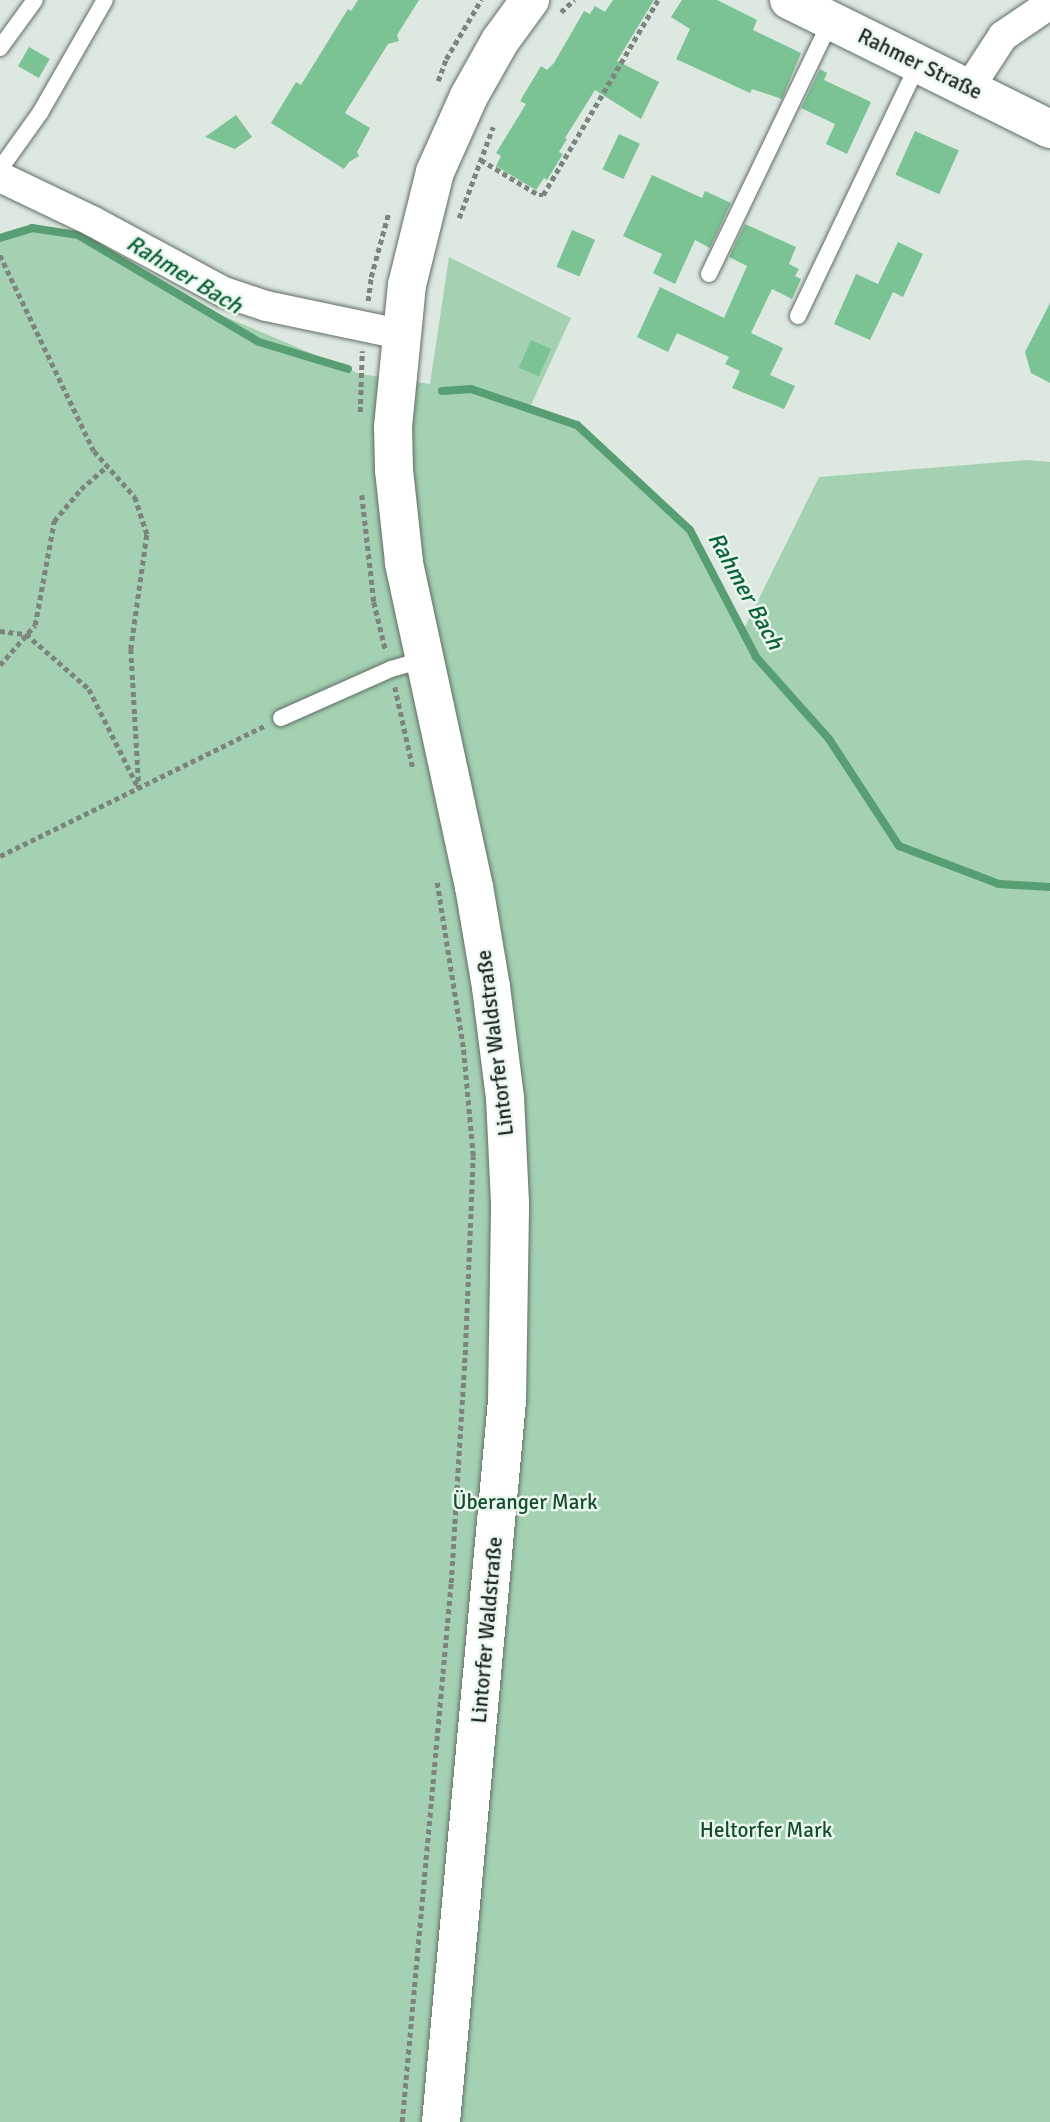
<!DOCTYPE html>
<html>
<head>
<meta charset="utf-8">
<style>
  body { margin:0 }
  #map { position:relative; width:1050px; height:2122px; overflow:hidden; background:#dde9e0; font-family:Signika,sans-serif }
  div>[style] { position:absolute }
  .green>* { inset:0; background:#a3d1b2 }
  .stream>* { height:8px; margin:-4px; padding:0 4px; transform-origin:4px; border-radius:4px; background:#579e73 }
  .building>* { inset:0; background:#7bc295; transform-origin:0 0 }
  .path>* { height:4.5px; margin-top:-2.25px; transform-origin:0; background:repeating-linear-gradient(90deg,#7c847e 0 5px,transparent 0 8.5px) }
  .roads { filter:drop-shadow(0 0 2px #626d65) drop-shadow(0 0 2px #626d65) }
  .service>* { height:16px; margin:-8px; padding:0 8px; transform-origin:8px; border-radius:8px; background:#fff }
  .minor>* { height:30px; margin:-15px; padding:0 15px; transform-origin:15px; border-radius:15px; background:#fff }
  .secondary>* { height:38px; margin:-19px; padding:0 19px; transform-origin:19px; border-radius:19px; background:#fff }
  span { translate:-50% -50%; white-space:nowrap; text-align:center; line-height:1.15; -webkit-text-stroke:5px #eaf7ee; paint-order:stroke }
  .street-label { font-size:21px; color:#1f2320 }
  .park-label { font-size:21px; color:#154b2e }
  .water-label { font-size:23px; color:#0c6238; font-style:italic }
</style>
</head>
<body>
<div id="map">
  <div class="green">
    <div style="clip-path:polygon(evenodd,34px 230px,66px 233px,78px 237px,207px 309px,360px 374px,430px 384px,449px 257px,571px 318px,530px 407px,471px 387px,455px 388px,484px 393px,577px 426px,689px 532px,706px 554px,732px 614px,755px 659px,811px 717px,758px 656px,744px 629px,819px 477px,1027px 460px,1050px 462px,1050px 2122px,0 2122px,0 239px,34px 230px,846px 762px,847px 762px,893px 834px,886px 829px,849px 773px,846px 762px)"></div>
  </div>
  <div class="stream">
    <div style="left:0;top:238px;width:34px;rotate:-17deg"></div>
    <div style="left:32px;top:228px;width:47px;rotate:8.7deg"></div>
    <div style="left:78px;top:235px;width:210px;rotate:30.6deg"></div>
    <div style="left:259px;top:342px;width:93px;rotate:16.9deg"></div>
    <div style="left:442px;top:391px;width:29px;rotate:-4deg"></div>
    <div style="left:471px;top:389px;width:112px;rotate:18.8deg"></div>
    <div style="left:577px;top:425px;width:154px;rotate:42.9deg"></div>
    <div style="left:690px;top:530px;width:143px;rotate:62.5deg"></div>
    <div style="left:756px;top:657px;width:110px;rotate:48.3deg"></div>
    <div style="left:829px;top:739px;width:128px;rotate:56.8deg"></div>
    <div style="left:899px;top:846px;width:107px;rotate:20.8deg"></div>
    <div style="left:999px;top:884px;width:51px;rotate:3.4deg"></div>
  </div>
  <div class="building">
    <div style="clip-path:polygon(358px 0,419px 0,397px 35px,399px 41px,388px 44px,345px 113px,370px 128px,357px 152px,359px 156px,349px 162px,344px 169px,271px 123px,296px 82px,301px 85px,348px 9px,351px 11px)"></div>
    <div style="clip-path:polygon(613px 0,654px 0,617px 61px,659px 82px,641px 119px,595px 90px,565px 138px,567px 139px,559px 152px,563px 154px,547px 180px,544px 178px,536px 190px,496px 166px,501px 156px,496px 153px,526px 104px,520px 101px,541px 66px,547px 70px,554px 63px,584px 11px,590px 14px,595px 6px,605px 12px)"></div>
    <div style="clip-path:polygon(682px 0,717px 0,757px 20px,753px 30px,801px 53px,782px 99px,752px 89px,750px 93px,676px 59px,690px 29px,671px 17px)"></div>
    <div style="left:29px;top:47px;width:24px;height:22px;rotate:30deg"></div>
    <div style="clip-path:polygon(820px 69px,827px 73px,824px 80px,871px 102px,847px 154px,826px 144px,835px 124px,801px 108px)"></div>
    <div style="clip-path:polygon(236px 115px,252px 137px,235px 149px,205px 137px)"></div>
    <div style="left:915px;top:131px;width:48px;height:48px;rotate:24deg"></div>
    <div style="left:619px;top:134px;width:23px;height:39px;rotate:25deg"></div>
    <div style="clip-path:polygon(652px 175px,702px 198px,705px 191px,731px 203px,710px 248px,695px 240px,675px 284px,653px 273px,662px 254px,623px 236px)"></div>
    <div style="clip-path:polygon(745px 224px,796px 247px,789px 264px,799px 269px,795px 276px,801px 279px,792px 299px,772px 289px,751px 333px,783px 348px,770px 375px,795px 386px,784px 409px,732px 388px,740px 371px,725px 364px,729px 357px,677px 333px,668px 352px,637px 337px,660px 287px,724px 318px,747px 266px,729px 257px)"></div>
    <div style="left:572px;top:230px;width:25px;height:40px;rotate:23deg"></div>
    <div style="clip-path:polygon(898px 242px,923px 254px,903px 297px,893px 292px,870px 340px,834px 324px,856px 274px,878px 284px)"></div>
    <div style="clip-path:polygon(1050px 303px,1050px 383px,1031px 373px,1025px 352px)"></div>
    <div style="left:531px;top:340px;width:22px;height:30px;rotate:24deg"></div>
  </div>
  <div class="path">
    <div style="left:561px;top:12px;width:18px;rotate:-43deg"></div>
    <div style="left:438px;top:81px;width:23px;rotate:-70deg"></div>
    <div style="left:446px;top:59px;width:69px;rotate:-59.3deg"></div>
    <div style="left:481px;top:160px;width:68px;rotate:31.1deg"></div>
    <div style="left:539px;top:195px;width:4px"></div>
    <div style="left:543px;top:195px;width:226px;rotate:-59.5deg"></div>
    <div style="left:459px;top:218px;width:97px;rotate:-69.5deg"></div>
    <div style="left:0;top:255px;width:217px;rotate:64.4deg"></div>
    <div style="left:94px;top:451px;width:62px;rotate:48.3deg"></div>
    <div style="left:135px;top:497px;width:40px;rotate:72deg"></div>
    <div style="left:147px;top:535px;width:115px;rotate:98deg"></div>
    <div style="left:131px;top:649px;width:140px;rotate:86.7deg"></div>
    <div style="left:368px;top:301px;width:24px;rotate:-83deg"></div>
    <div style="left:371px;top:277px;width:68px;rotate:-74.7deg"></div>
    <div style="left:360px;top:412px;width:61px;rotate:-88.1deg"></div>
    <div style="left:362px;top:495px;width:108px;rotate:83.6deg"></div>
    <div style="left:374px;top:602px;width:51px;rotate:76.5deg"></div>
    <div style="left:0;top:631px;width:26px;rotate:7deg"></div>
    <div style="left:26px;top:634px;width:84px;rotate:41.1deg"></div>
    <div style="left:89px;top:689px;width:107px;rotate:63.4deg"></div>
    <div style="left:0;top:665px;width:53px;rotate:-48.8deg"></div>
    <div style="left:35px;top:625px;width:106px;rotate:-79.6deg"></div>
    <div style="left:54px;top:521px;width:42px;rotate:-49.8deg"></div>
    <div style="left:81px;top:489px;width:35px;rotate:-41deg"></div>
    <div style="left:395px;top:687px;width:83px;rotate:77.5deg"></div>
    <div style="left:0;top:856px;width:294px;rotate:-26.2deg"></div>
    <div style="left:402px;top:2122px;width:541px;rotate:-84.81deg"></div>
    <div style="left:451px;top:1583px;width:228px;rotate:-86.5deg"></div>
    <div style="left:465px;top:1355px;width:199px;rotate:-87.7deg"></div>
    <div style="left:473px;top:1156px;width:109px;rotate:-95.2deg"></div>
    <div style="left:463px;top:1047px;width:167px;rotate:-99deg"></div>
  </div>
  <div class="roads">
    <div class="service">
      <div style="left:0;top:48px;width:59px;rotate:-53.9deg"></div>
      <div style="left:0;top:169px;width:69px;rotate:-54.5deg"></div>
      <div style="left:40px;top:113px;width:130px;rotate:-60.1deg"></div>
      <div style="left:709px;top:274px;width:281px;rotate:-64.3deg"></div>
      <div style="left:798px;top:316px;width:279px;rotate:-64.5deg"></div>
      <div style="left:281px;top:718px;width:120px;rotate:-24deg"></div>
      <div style="left:391px;top:669px;width:36px;rotate:-16deg"></div>
    </div>
    <div class="minor">
      <div style="left:969px;top:88px;width:62px;rotate:-56.8deg"></div>
      <div style="left:1003px;top:36px;width:57px;rotate:-34.2deg"></div>
      <div style="left:0;top:177px;width:102px;rotate:25.6deg"></div>
      <div style="left:92px;top:221px;width:150px;rotate:28.3deg"></div>
      <div style="left:224px;top:292px;width:44px;rotate:18.4deg"></div>
      <div style="left:266px;top:306px;width:137px;rotate:11.8deg"></div>
    </div>
    <div class="secondary">
      <div style="left:789px;top:0;width:291px;rotate:26.3deg"></div>
      <div style="left:441px;top:2122px;width:724px;rotate:-84.77deg"></div>
      <div style="left:507px;top:1401px;width:198px;rotate:-89.1deg"></div>
      <div style="left:510px;top:1203px;width:105px;rotate:-92.7deg"></div>
      <div style="left:505px;top:1098px;width:112px;rotate:-97.2deg"></div>
      <div style="left:491px;top:987px;width:101px;rotate:-99.6deg"></div>
      <div style="left:474px;top:887px;width:332px;rotate:-102.2deg"></div>
      <div style="left:404px;top:562px;width:93px;rotate:-96.2deg"></div>
      <div style="left:394px;top:470px;width:43px;rotate:-91.3deg"></div>
      <div style="left:393px;top:427px;width:143px;rotate:-84.4deg"></div>
      <div style="left:407px;top:285px;width:116px;rotate:-76.1deg"></div>
      <div style="left:435px;top:172px;width:83px;rotate:-65.9deg"></div>
      <div style="left:469px;top:96px;width:63px;rotate:-60.6deg"></div>
      <div style="left:500px;top:41px;width:51px;rotate:-53.8deg"></div>
    </div>
  </div>
  <div class="street-label">
    <span style="left:920px;top:64px;rotate:26deg">Rahmer Straße</span>
    <span style="left:495px;top:1043px;rotate:-97deg">Lintorfer Waldstraße</span>
    <span style="left:487px;top:1630px;rotate:-85deg">Lintorfer Waldstraße</span>
  </div>
  <div class="park-label">
    <span style="left:525px;top:1502px">Überanger Mark</span>
    <span style="left:766px;top:1830px">Heltorfer Mark</span>
  </div>
  <div class="water-label">
    <span style="left:184px;top:275px;rotate:31deg">Rahmer Bach</span>
    <span style="left:745px;top:591px;rotate:61deg">Rahmer Bach</span>
  </div>
</div>
</body>
</html>
